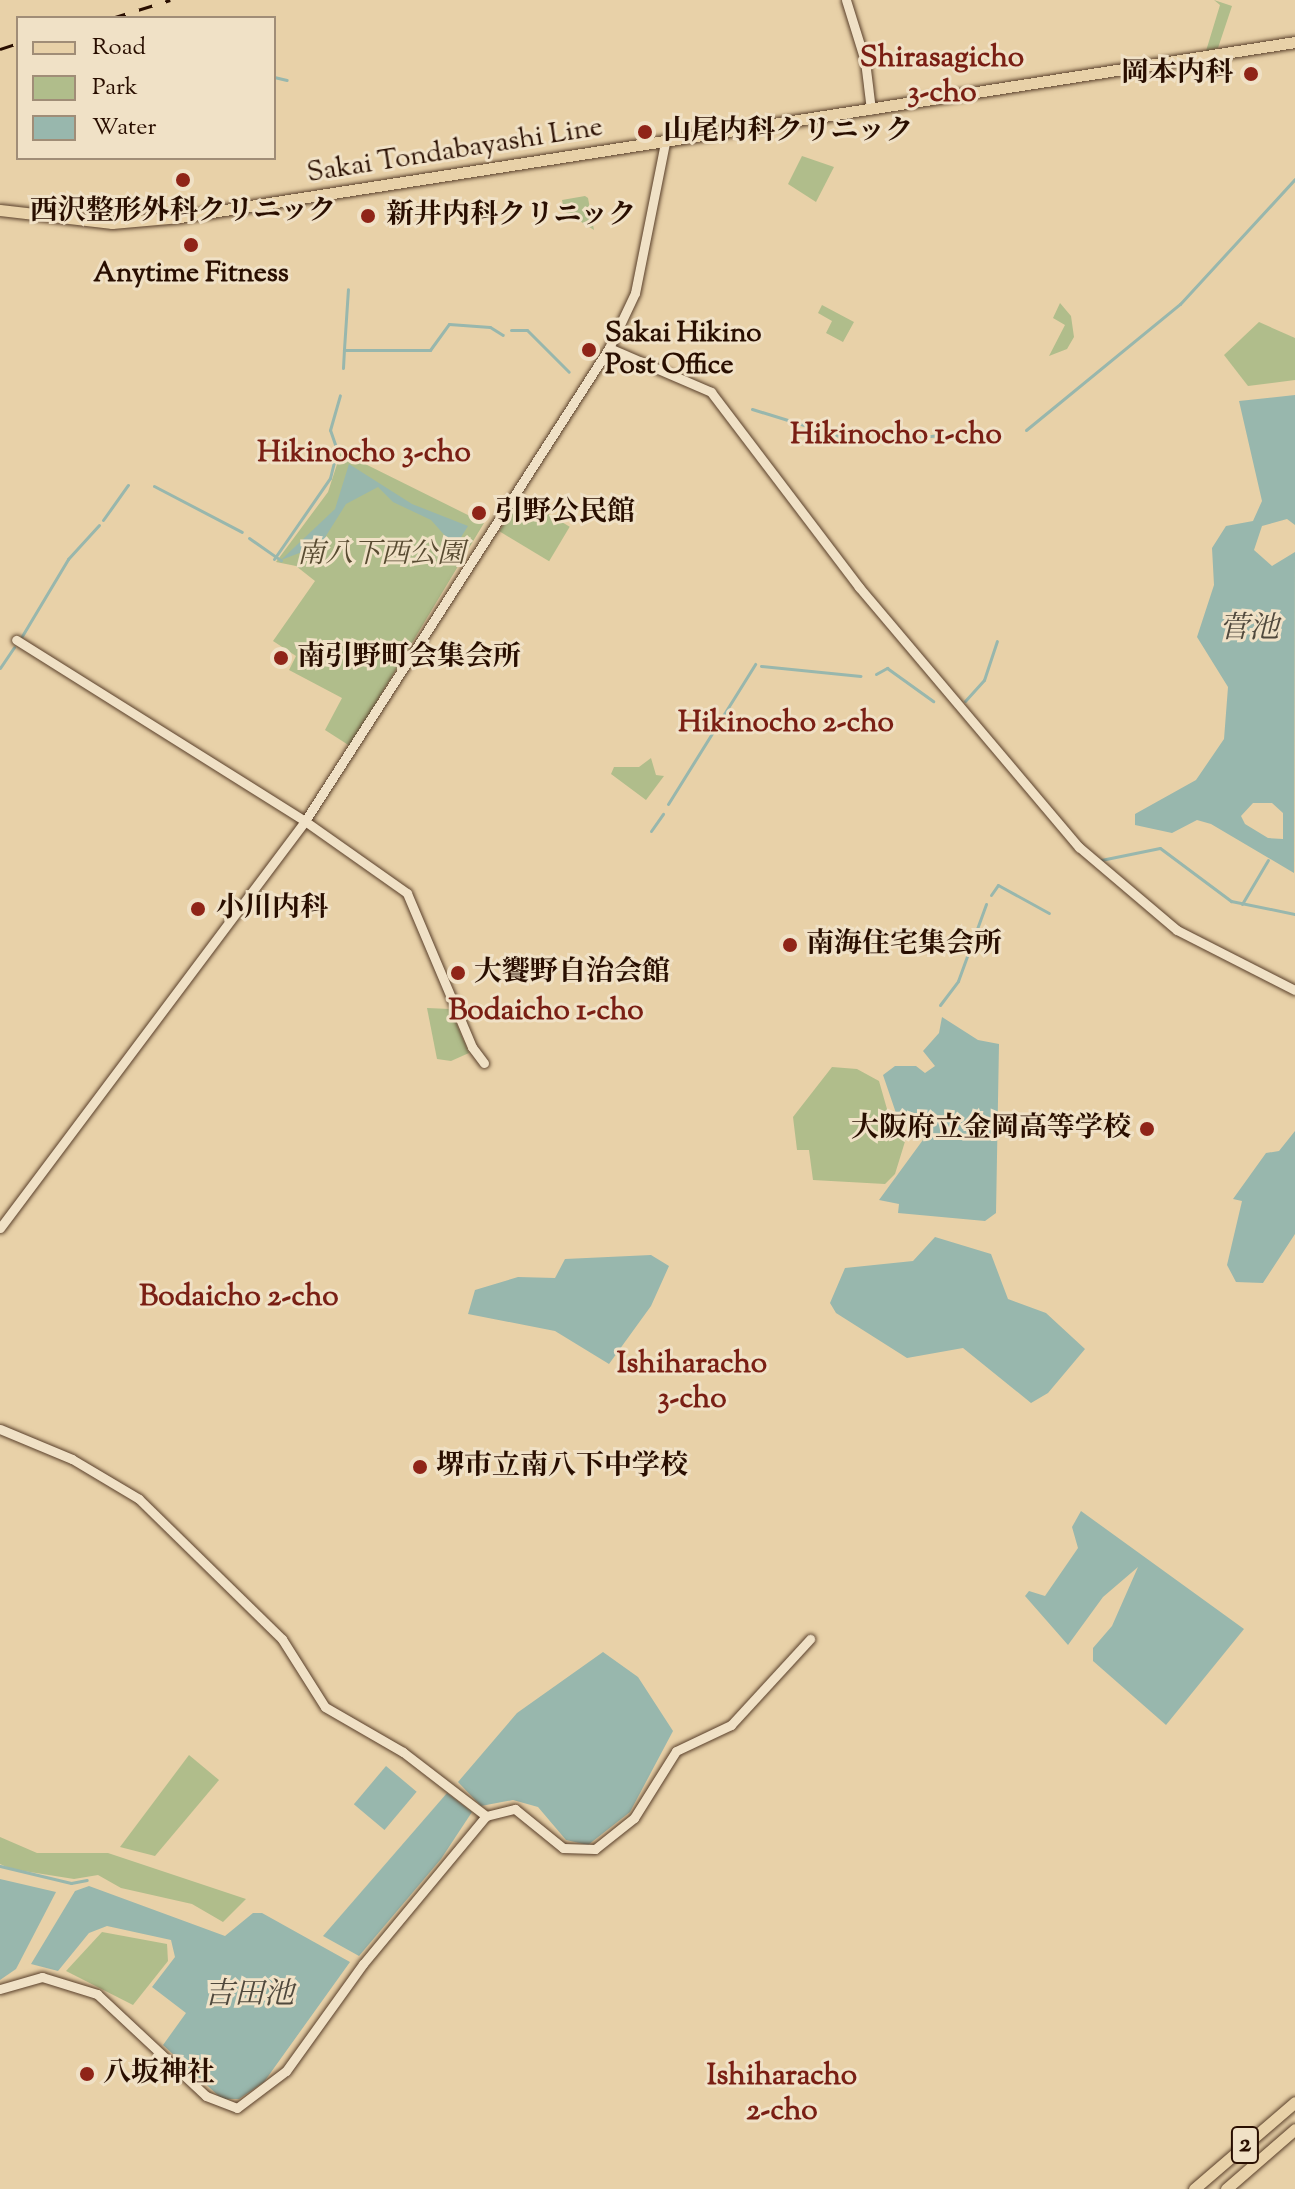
<!DOCTYPE html>
<html>
<head>
<meta charset="utf-8">
<style>
  body { margin:0 }
  #map { position:relative; width:1295px; height:2189px; overflow:hidden; background:#e8d1a8; font-family:"Sorts Mill Goudy","Noto Serif JP",serif }
  div>[style] { position:absolute }
  .green>* { inset:0; background:#b0bd8b; transform-origin:0 0 }
  .water>* { inset:0; background:#98b7ad; transform-origin:0 0 }
  .stream>* { height:3px; margin:-1.5px; padding:0 1.5px; transform-origin:1.5px; border-radius:1.5px; background:#98b7ad }
  .roads { filter:drop-shadow(0 0 2px #593f2a) drop-shadow(0 0 2px #593f2a) }
  .minor>* { height:9px; margin:-4.5px; padding:0 4.5px; transform-origin:4.5px; border-radius:4.5px; background:#f0e1c6 }
  .major>* { height:11px; margin:-5.5px; padding:0 5.5px; transform-origin:5.5px; border-radius:5.5px; background:#e8d1a8 }
  .rail>* { height:3px; margin-top:-1.5px; transform-origin:0; background:repeating-linear-gradient(90deg,#290e00 0 14px,transparent 0 28px) }
  .dots>* { width:22px; height:22px; translate:-50% -50%; box-sizing:border-box; border:4px solid #f0e1c6; border-radius:50% }
  span { translate:-50% -50%; white-space:nowrap; text-align:center; line-height:1.15; -webkit-text-stroke:6px #f0e1c6; paint-order:stroke }
  .shield-label span { padding:2px 6px; background:#f0e1c6; border:2px solid; border-radius:6px; -webkit-text-stroke-width:0 }
  .shield-label { font-size:26px; color:#290e00; font-weight:700 }
  .poi-label { font-size:28px; color:#290e00; font-weight:700 }
  .right { translate:-100% -50%; text-align:right }
  .left { translate:0 -50%; text-align:left }
  .street-label { font-size:28px; color:#290e00 }
  .park-label { font-size:28px; color:#584b31; font-style:italic }
  .neighbourhood-label { font-size:30px; color:#7a1f14; font-weight:700 }
  .water-label { font-size:30px; color:#50493d; font-style:italic }
  .legend { position:absolute; left:16px; top:16px; width:260px; height:144px; box-sizing:border-box; background:#f0e1c6; border:2px solid #a08d77; margin:0; padding:10px 14px; list-style:none; font-size:24px; color:#290e00 }
  .legend li { display:flex; align-items:center; gap:16px; height:40px }
  .legend b { width:40px; border:2px solid #a08d77 }
</style>
</head>
<body>
<div id="map">
  <div class="green">
    <div style="clip-path:polygon(1214px 0,1232px 6px,1218px 48px,1206px 51px,1220px 5px)"></div>
    <div style="clip-path:polygon(802px 156px,834px 167px,816px 202px,788px 184px)"></div>
    <div style="clip-path:polygon(585px 196px,588px 198px,594px 230px,564px 211px,562px 200px)"></div>
    <div style="clip-path:polygon(1060px 303px,1071px 316px,1074px 337px,1067px 349px,1049px 356px,1065px 325px,1053px 318px)"></div>
    <div style="clip-path:polygon(822px 305px,854px 322px,843px 342px,826px 333px,832px 321px,818px 313px)"></div>
    <div style="clip-path:polygon(1259px 322px,1295px 338px,1295px 380px,1248px 386px,1224px 355px)"></div>
    <div style="clip-path:polygon(341px 452px,484px 523px,350px 746px,325px 730px,342px 698px,289px 670px,296px 656px,273px 641px,315px 581px,296px 566px,276px 562px,328px 492px)"></div>
    <div style="left:520px;top:497px;width:58px;height:40px;rotate:31deg"></div>
    <div style="clip-path:polygon(651px 758px,656px 775px,664px 776px,646px 800px,611px 774px,614px 767px,639px 767px)"></div>
    <div style="clip-path:polygon(427px 1008px,450px 1009px,469px 1053px,451px 1061px,437px 1059px)"></div>
    <div style="clip-path:polygon(832px 1067px,857px 1069px,879px 1081px,887px 1109px,907px 1135px,895px 1174px,885px 1184px,813px 1180px,809px 1150px,797px 1150px,793px 1117px)"></div>
    <div style="clip-path:polygon(189px 1755px,219px 1780px,155px 1856px,120px 1847px)"></div>
    <div style="clip-path:polygon(0 1837px,37px 1853px,108px 1853px,246px 1899px,223px 1922px,192px 1904px,121px 1888px,98px 1875px,74px 1879px,11px 1869px,0 1864px)"></div>
    <div style="clip-path:polygon(102px 1932px,167px 1944px,168px 1961px,133px 2005px,66px 1971px)"></div>
  </div>
  <div class="water">
    <div style="clip-path:polygon(evenodd,1295px 395px,1295px 525px,1287px 519px,1262px 526px,1254px 550px,1272px 566px,1295px 552px,1294px 873px,1211px 824px,1197px 820px,1172px 833px,1135px 825px,1135px 814px,1196px 780px,1224px 739px,1228px 687px,1197px 637px,1214px 585px,1212px 548px,1226px 526px,1253px 521px,1262px 501px,1239px 401px,1295px 395px,1253px 803px,1272px 803px,1283px 813px,1283px 839px,1268px 838px,1245px 824px,1241px 816px,1253px 803px)"></div>
    <div style="clip-path:polygon(349px 464px,412px 504px,468px 526px,455px 547px,431px 520px,393px 502px,378px 487px,346px 504px,314px 555px,302px 552px,281px 560px,335px 509px)"></div>
    <div style="clip-path:polygon(942px 1017px,978px 1040px,999px 1044px,996px 1213px,985px 1221px,898px 1213px,899px 1204px,879px 1200px,928px 1133px,897px 1116px,883px 1075px,895px 1066px,916px 1066px,925px 1073px,935px 1066px,923px 1051px,939px 1033px)"></div>
    <div style="clip-path:polygon(1295px 1131px,1295px 1234px,1263px 1283px,1236px 1282px,1227px 1265px,1242px 1201px,1233px 1199px,1266px 1153px,1279px 1151px)"></div>
    <div style="clip-path:polygon(935px 1237px,991px 1254px,1008px 1299px,1046px 1313px,1085px 1349px,1048px 1393px,1031px 1403px,963px 1348px,907px 1358px,836px 1313px,830px 1303px,845px 1268px,913px 1261px)"></div>
    <div style="clip-path:polygon(651px 1255px,669px 1266px,651px 1306px,609px 1364px,555px 1331px,468px 1314px,475px 1290px,518px 1277px,555px 1278px,565px 1259px)"></div>
    <div style="clip-path:polygon(1081px 1511px,1244px 1629px,1166px 1725px,1093px 1661px,1093px 1648px,1112px 1626px,1138px 1567px,1103px 1597px,1068px 1645px,1025px 1596px,1029px 1591px,1045px 1596px,1078px 1548px,1072px 1527px)"></div>
    <div style="clip-path:polygon(603px 1652px,638px 1677px,673px 1731px,630px 1812px,588px 1845px,566px 1840px,538px 1807px,513px 1800px,481px 1806px,458px 1782px,517px 1713px)"></div>
    <div style="left:386px;top:1766px;width:40px;height:50px;rotate:40deg"></div>
    <div style="clip-path:polygon(447px 1793px,472px 1812px,441px 1859px,359px 1956px,323px 1936px)"></div>
    <div style="clip-path:polygon(0 1879px,56px 1892px,16px 1969px,0 1980px)"></div>
    <div style="clip-path:polygon(89px 1886px,225px 1936px,253px 1913px,262px 1913px,350px 1962px,264px 2082px,239px 2099px,222px 2099px,163px 2045px,186px 2013px,152px 1987px,175px 1957px,171px 1940px,107px 1926px,89px 1933px,58px 1971px,31px 1964px,75px 1891px)"></div>
  </div>
  <div class="stream">
    <div style="left:274px;top:77px;width:13px;rotate:13deg"></div>
    <div style="left:511px;top:330px;width:16px"></div>
    <div style="left:527px;top:330px;width:59px;rotate:45deg"></div>
    <div style="left:344px;top:349px;width:60px;rotate:-86.2deg"></div>
    <div style="left:343px;top:368px;width:18px;rotate:-87deg"></div>
    <div style="left:344px;top:350px;width:86px"></div>
    <div style="left:430px;top:350px;width:32px;rotate:-54deg"></div>
    <div style="left:449px;top:324px;width:41px;rotate:4.2deg"></div>
    <div style="left:490px;top:327px;width:15px;rotate:32deg"></div>
    <div style="left:752px;top:409px;width:115px;rotate:17.2deg"></div>
    <div style="left:862px;top:443px;width:89px;rotate:-5.8deg"></div>
    <div style="left:1026px;top:430px;width:199px;rotate:-39.3deg"></div>
    <div style="left:1180px;top:304px;width:170px;rotate:-47.4deg"></div>
    <div style="left:154px;top:486px;width:99px;rotate:27.6deg"></div>
    <div style="left:103px;top:520px;width:43px;rotate:-54.5deg"></div>
    <div style="left:249px;top:538px;width:39px;rotate:35deg"></div>
    <div style="left:274px;top:559px;width:98px;rotate:-55.3deg"></div>
    <div style="left:330px;top:478px;width:29px;rotate:-76deg"></div>
    <div style="left:337px;top:450px;width:21px;rotate:-109deg"></div>
    <div style="left:330px;top:430px;width:36px;rotate:-74deg"></div>
    <div style="left:22px;top:636px;width:90px;rotate:-59.1deg"></div>
    <div style="left:68px;top:559px;width:46px;rotate:-47.6deg"></div>
    <div style="left:761px;top:666px;width:100px;rotate:5.7deg"></div>
    <div style="left:0;top:668px;width:25px;rotate:-56deg"></div>
    <div style="left:876px;top:674px;width:13px;rotate:-29deg"></div>
    <div style="left:887px;top:668px;width:57px;rotate:35.7deg"></div>
    <div style="left:965px;top:701px;width:28px;rotate:-48deg"></div>
    <div style="left:984px;top:680px;width:41px;rotate:-71.6deg"></div>
    <div style="left:668px;top:804px;width:165px;rotate:-58.1deg"></div>
    <div style="left:651px;top:831px;width:21px;rotate:-55deg"></div>
    <div style="left:1101px;top:860px;width:60px;rotate:-11.5deg"></div>
    <div style="left:1160px;top:848px;width:89px;rotate:36.7deg"></div>
    <div style="left:1231px;top:901px;width:65px;rotate:11.5deg"></div>
    <div style="left:991px;top:895px;width:12px;rotate:-55deg"></div>
    <div style="left:998px;top:885px;width:58px;rotate:28.8deg"></div>
    <div style="left:1242px;top:904px;width:51px;rotate:-59.4deg"></div>
    <div style="left:940px;top:1005px;width:30px;rotate:-53deg"></div>
    <div style="left:958px;top:981px;width:82px;rotate:-70deg"></div>
    <div style="left:0;top:1866px;width:73px;rotate:13.5deg"></div>
    <div style="left:71px;top:1883px;width:16px;rotate:-11deg"></div>
  </div>
  <div class="roads">
    <div class="minor">
      <div style="left:846px;top:0;width:64px;rotate:72.7deg"></div>
      <div style="left:865px;top:61px;width:49px;rotate:83deg"></div>
      <div style="left:609px;top:348px;width:111px;rotate:23.3deg"></div>
      <div style="left:711px;top:392px;width:245px;rotate:52.8deg"></div>
      <div style="left:859px;top:587px;width:341px;rotate:49.8deg"></div>
      <div style="left:1079px;top:847px;width:128px;rotate:40.3deg"></div>
      <div style="left:1177px;top:930px;width:132px;rotate:27deg"></div>
      <div style="left:484px;top:1063px;width:20px;rotate:-127deg"></div>
      <div style="left:472px;top:1047px;width:167px;rotate:-112.9deg"></div>
      <div style="left:407px;top:893px;width:125px;rotate:-144.8deg"></div>
      <div style="left:305px;top:821px;width:562px;rotate:-57.27deg"></div>
      <div style="left:609px;top:348px;width:61px;rotate:-64.7deg"></div>
      <div style="left:635px;top:293px;width:153px;rotate:-78.7deg"></div>
      <div style="left:0;top:1228px;width:509px;rotate:-53.15deg"></div>
      <div style="left:305px;top:821px;width:341px;rotate:-147.9deg"></div>
      <div style="left:0;top:1429px;width:78px;rotate:22.6deg"></div>
      <div style="left:72px;top:1459px;width:78px;rotate:30.8deg"></div>
      <div style="left:139px;top:1499px;width:200px;rotate:44.4deg"></div>
      <div style="left:282px;top:1639px;width:80px;rotate:57.7deg"></div>
      <div style="left:325px;top:1707px;width:90px;rotate:30deg"></div>
      <div style="left:403px;top:1752px;width:105px;rotate:37.6deg"></div>
      <div style="left:0;top:1989px;width:44px;rotate:-15.9deg"></div>
      <div style="left:42px;top:1977px;width:58px;rotate:17.2deg"></div>
      <div style="left:97px;top:1994px;width:149px;rotate:43.1deg"></div>
      <div style="left:206px;top:2096px;width:33px;rotate:21deg"></div>
      <div style="left:237px;top:2108px;width:61px;rotate:-37.1deg"></div>
      <div style="left:286px;top:2071px;width:132px;rotate:-54.3deg"></div>
      <div style="left:363px;top:1964px;width:192px;rotate:-50.3deg"></div>
      <div style="left:486px;top:1816px;width:30px;rotate:-14deg"></div>
      <div style="left:515px;top:1809px;width:62px;rotate:39.1deg"></div>
      <div style="left:563px;top:1848px;width:32px;rotate:2deg"></div>
      <div style="left:595px;top:1849px;width:50px;rotate:-38.5deg"></div>
      <div style="left:634px;top:1818px;width:79px;rotate:-57.9deg"></div>
      <div style="left:676px;top:1751px;width:61px;rotate:-25.3deg"></div>
      <div style="left:731px;top:1725px;width:117px;rotate:-47.4deg"></div>
    </div>
    <div class="major">
      <div style="left:0;top:210px;width:113px;rotate:6.6deg"></div>
      <div style="left:112px;top:223px;width:68px;rotate:-5deg"></div>
      <div style="left:180px;top:217px;width:1129px;rotate:-8.92deg"></div>
      <div style="left:1194px;top:2189px;width:133px;rotate:-40.7deg"></div>
      <div style="left:1226px;top:2189px;width:91px;rotate:-41deg"></div>
    </div>
  </div>
  <div class="rail">
    <div style="left:112px;top:18px;width:61px;rotate:-17.2deg"></div>
    <div style="left:0;top:49px;width:19px;rotate:-18deg"></div>
  </div>
  <div class="dots">
    <div style="left:1251px;top:74px;background:#8f2418"></div>
    <div style="left:645px;top:132px;background:#8f2418"></div>
    <div style="left:183px;top:180px;background:#8f2418"></div>
    <div style="left:368px;top:216px;background:#8f2418"></div>
    <div style="left:191px;top:245px;background:#8f2418"></div>
    <div style="left:589px;top:350px;background:#8f2418"></div>
    <div style="left:479px;top:513px;background:#8f2418"></div>
    <div style="left:281px;top:658px;background:#8f2418"></div>
    <div style="left:198px;top:909px;background:#8f2418"></div>
    <div style="left:790px;top:945px;background:#8f2418"></div>
    <div style="left:458px;top:973px;background:#8f2418"></div>
    <div style="left:1147px;top:1129px;background:#8f2418"></div>
    <div style="left:420px;top:1467px;background:#8f2418"></div>
    <div style="left:87px;top:2074px;background:#8f2418"></div>
  </div>
  <div class="shield-label">
    <span style="left:1245px;top:2145px">2</span>
  </div>
  <div class="poi-label">
    <span class="right" style="left:1233px;top:74px">岡本内科</span>
    <span class="left" style="left:663px;top:132px">山尾内科クリニック</span>
    <span style="left:183px;top:212px">西沢整形外科クリニック</span>
    <span class="left" style="left:386px;top:216px">新井内科クリニック</span>
    <span style="left:191px;top:274px">Anytime Fitness</span>
    <span class="left" style="left:605px;top:350px">Sakai Hikino<br>Post Office</span>
    <span class="left" style="left:495px;top:513px">引野公民館</span>
    <span class="left" style="left:297px;top:658px">南引野町会集会所</span>
    <span class="left" style="left:216px;top:909px">小川内科</span>
    <span class="left" style="left:806px;top:945px">南海住宅集会所</span>
    <span class="left" style="left:474px;top:973px">大饗野自治会館</span>
    <span class="right" style="left:1131px;top:1129px">大阪府立金岡高等学校</span>
    <span class="left" style="left:436px;top:1467px">堺市立南八下中学校</span>
    <span class="left" style="left:103px;top:2074px">八坂神社</span>
  </div>
  <div class="street-label">
    <span style="left:455px;top:151px;rotate:-9deg">Sakai Tondabayashi Line</span>
  </div>
  <div class="park-label">
    <span style="left:381px;top:555px">南八下西公園</span>
  </div>
  <div class="neighbourhood-label">
    <span style="left:942px;top:76px">Shirasagicho<br>3-cho</span>
    <span style="left:896px;top:436px">Hikinocho 1-cho</span>
    <span style="left:364px;top:454px">Hikinocho 3-cho</span>
    <span style="left:786px;top:724px">Hikinocho 2-cho</span>
    <span style="left:546px;top:1012px">Bodaicho 1-cho</span>
    <span style="left:239px;top:1298px">Bodaicho 2-cho</span>
    <span style="left:692px;top:1382px">Ishiharacho<br>3-cho</span>
    <span style="left:782px;top:2094px">Ishiharacho<br>2-cho</span>
  </div>
  <div class="water-label">
    <span style="left:1249px;top:630px">菅池</span>
    <span style="left:249px;top:1996px">吉田池</span>
  </div>
  <ul class="legend">
  <li><b style="height:10px;background:#e8d1a8"></b>Road</li>
  <li><b style="height:22px;background:#b0bd8b"></b>Park</li>
  <li><b style="height:22px;background:#98b7ad"></b>Water</li>
  </ul>
</div>
</body>
</html>
